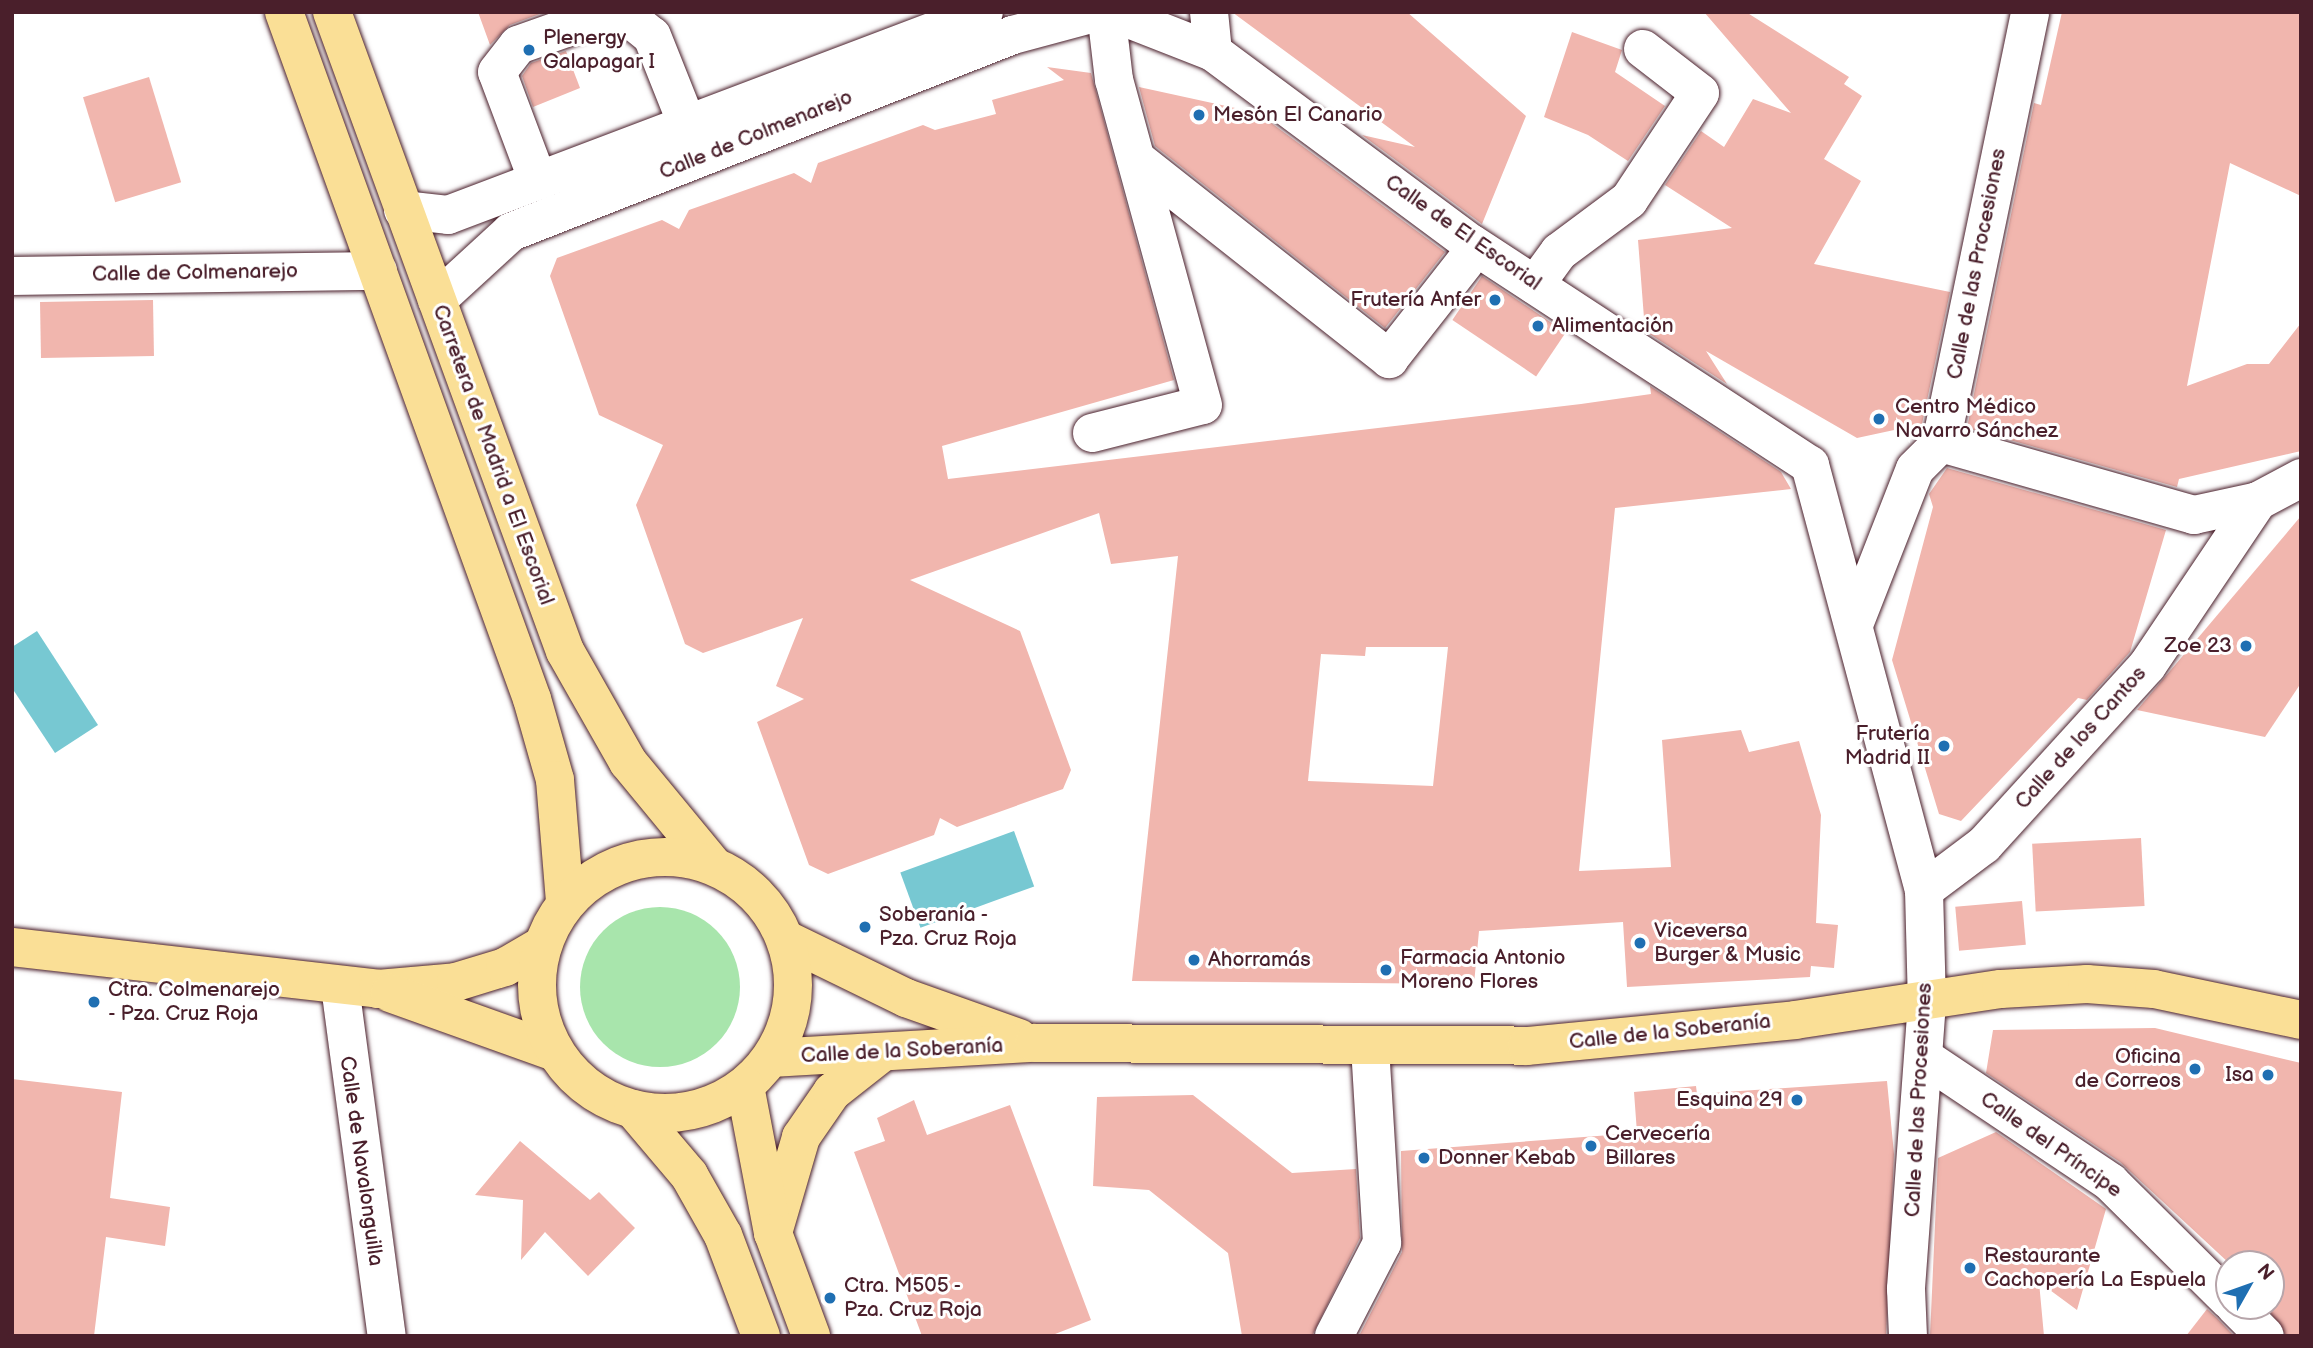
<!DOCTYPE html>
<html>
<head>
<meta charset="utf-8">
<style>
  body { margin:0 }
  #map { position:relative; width:2313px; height:1348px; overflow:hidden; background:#fff; font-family:"Balsamiq Sans",sans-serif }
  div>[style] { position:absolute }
  .green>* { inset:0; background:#a8e5ac }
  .round { border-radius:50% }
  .water>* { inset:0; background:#77c8d2; transform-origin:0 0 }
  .building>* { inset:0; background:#f1b6ae; transform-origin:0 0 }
  .roads { filter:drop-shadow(0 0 2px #4a1f2b) drop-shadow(0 0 2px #4a1f2b) }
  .minor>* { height:38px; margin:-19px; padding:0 19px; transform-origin:19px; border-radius:19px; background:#fff }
  .major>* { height:38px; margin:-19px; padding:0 19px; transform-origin:19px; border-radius:19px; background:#fadf96 }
  .highway>* { height:38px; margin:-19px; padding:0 19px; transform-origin:19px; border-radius:19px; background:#fadf96 }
  .highway>.ring { margin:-19px; padding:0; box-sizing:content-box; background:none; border:38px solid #fadf96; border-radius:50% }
  .dots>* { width:19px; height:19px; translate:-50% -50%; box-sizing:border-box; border:4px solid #fff; border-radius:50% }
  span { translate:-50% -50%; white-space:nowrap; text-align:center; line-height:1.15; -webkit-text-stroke:6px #fff; paint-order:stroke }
  .poi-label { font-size:21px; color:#4a1f2b }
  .left { translate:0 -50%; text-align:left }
  .right { translate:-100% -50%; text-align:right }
  .street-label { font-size:21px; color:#4a1f2b }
  .frame { position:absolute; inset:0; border:14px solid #4a1f2b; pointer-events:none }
  .north { position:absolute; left:2215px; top:1250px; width:70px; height:70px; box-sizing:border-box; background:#fff; border:2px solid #b7a5aa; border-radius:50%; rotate:50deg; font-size:19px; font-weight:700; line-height:28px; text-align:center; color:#4a1f2b }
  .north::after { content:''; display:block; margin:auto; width:24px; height:32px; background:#1f6fb2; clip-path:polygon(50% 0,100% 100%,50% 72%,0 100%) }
</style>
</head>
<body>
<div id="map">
  <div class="green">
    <div class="round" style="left:580px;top:907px;width:160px;height:160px"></div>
  </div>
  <div class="water">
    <div style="clip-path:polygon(37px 631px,98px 725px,55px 753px,12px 688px,12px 647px)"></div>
    <div style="left:1014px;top:831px;width:59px;height:121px;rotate:70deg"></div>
  </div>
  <div class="building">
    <div style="clip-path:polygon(478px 12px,545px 12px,510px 25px,490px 45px)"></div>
    <div style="clip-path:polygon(1232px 12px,1407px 12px,1526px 116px,1482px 224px,1362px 135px,1415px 147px)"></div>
    <div style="clip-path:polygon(1704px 12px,1746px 12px,1849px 77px,1844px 84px,1862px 96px,1824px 159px,1861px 181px,1814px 264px,1950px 292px,1922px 424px,1857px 438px,1706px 351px,1727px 384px,1645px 331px,1638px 240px,1732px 228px,1665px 185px,1701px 131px,1724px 147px,1753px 99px,1791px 113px)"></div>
    <div style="clip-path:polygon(2062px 12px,2301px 12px,2301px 196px,2230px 163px,2187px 386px,2247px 364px,2269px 364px,2301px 323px,2301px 451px,2179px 479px,2177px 487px,1967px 428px,2034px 103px,2041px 105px)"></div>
    <div style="clip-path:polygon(1572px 32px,1622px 50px,1615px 72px,1665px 106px,1628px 161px,1588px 135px,1544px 117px)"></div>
    <div style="clip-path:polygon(566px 51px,580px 88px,533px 107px,522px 76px,531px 63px)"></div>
    <div style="clip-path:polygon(evenodd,1047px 67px,1091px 73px,1174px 380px,942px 446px,948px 479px,1581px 404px,1651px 394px,1650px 386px,1781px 472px,1791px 489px,1615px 508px,1579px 871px,1671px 867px,1662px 740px,1741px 730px,1749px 752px,1799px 741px,1821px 815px,1816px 923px,1838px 925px,1834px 968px,1811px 966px,1810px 977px,1627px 987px,1623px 922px,1479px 931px,1474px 984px,1132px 981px,1178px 556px,1111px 564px,1099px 513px,910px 580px,1020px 631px,1071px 770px,1063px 789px,957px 827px,940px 818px,934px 835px,828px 874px,809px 865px,757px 722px,804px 699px,776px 686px,803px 618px,703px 653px,685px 644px,636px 505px,663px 445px,599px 415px,550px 276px,557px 258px,662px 220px,679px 229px,689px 210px,794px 173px,811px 183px,818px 163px,923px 125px,935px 130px,996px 114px,992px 100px,1064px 80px,1047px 67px,1366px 647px,1448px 647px,1433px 786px,1308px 781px,1321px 654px,1365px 656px,1366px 647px)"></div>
    <div style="left:149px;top:77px;width:110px;height:69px;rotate:73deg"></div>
    <div style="clip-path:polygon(1139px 87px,1258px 113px,1445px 252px,1385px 328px,1155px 146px)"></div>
    <div style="left:1482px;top:276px;width:101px;height:53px;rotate:34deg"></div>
    <div style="left:153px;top:300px;width:56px;height:113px;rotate:89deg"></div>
    <div style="clip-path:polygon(1947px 468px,2166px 530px,2130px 652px,2087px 700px,2078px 698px,1961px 821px,1939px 814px,1892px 660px,1933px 507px,1929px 494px)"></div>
    <div style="clip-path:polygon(2301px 516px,2301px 683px,2265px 737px,2137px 710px)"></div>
    <div style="left:2141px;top:838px;width:68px;height:109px;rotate:87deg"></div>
    <div style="left:2022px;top:901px;width:44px;height:67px;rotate:85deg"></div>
    <div style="clip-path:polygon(2155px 1028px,2301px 1063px,2301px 1336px,2286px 1336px,2266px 1306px,2271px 1306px,2271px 1264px,2230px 1264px,2120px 1162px,1986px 1073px,1993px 1030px)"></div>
    <div style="clip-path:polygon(12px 1079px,122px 1092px,110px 1198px,170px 1207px,165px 1246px,106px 1237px,94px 1336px,12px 1336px)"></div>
    <div style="clip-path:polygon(1887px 1081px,1894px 1154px,1886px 1336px,1359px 1336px,1402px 1252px,1401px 1151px,1637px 1133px,1634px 1092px,1696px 1086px,1697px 1094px)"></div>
    <div style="clip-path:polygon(1193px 1095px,1292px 1173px,1356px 1169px,1360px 1238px,1312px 1336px,1242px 1336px,1228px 1253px,1149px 1190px,1093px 1186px,1097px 1097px)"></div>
    <div style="clip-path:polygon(914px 1100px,927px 1135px,1010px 1105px,1091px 1320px,1050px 1336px,922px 1336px,854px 1152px,885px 1141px,877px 1118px)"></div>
    <div style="clip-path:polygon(1996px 1132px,2106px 1209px,2077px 1310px,2039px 1282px,2044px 1336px,1930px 1336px,1938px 1158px)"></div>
    <div style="clip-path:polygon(520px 1141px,590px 1200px,599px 1192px,635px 1228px,588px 1276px,545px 1232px,521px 1260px,523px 1200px,475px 1195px)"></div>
    <div style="clip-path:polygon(2207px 1309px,2217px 1318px,2234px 1336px,2186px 1336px)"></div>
  </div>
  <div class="roads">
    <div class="minor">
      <div style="left:622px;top:12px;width:38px;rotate:39deg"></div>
      <div style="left:652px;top:36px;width:95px;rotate:68.3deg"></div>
      <div style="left:1111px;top:12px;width:110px;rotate:21.4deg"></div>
      <div style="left:1213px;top:52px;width:322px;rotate:36.6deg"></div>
      <div style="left:1472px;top:244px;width:404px;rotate:33.2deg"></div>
      <div style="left:1810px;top:465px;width:440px;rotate:75deg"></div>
      <div style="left:1924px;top:890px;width:112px;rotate:88.5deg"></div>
      <div style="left:1927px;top:1002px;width:288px;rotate:94.2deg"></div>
      <div style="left:1906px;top:1289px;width:47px;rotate:87.6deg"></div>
      <div style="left:1209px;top:12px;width:40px;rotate:84.3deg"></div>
      <div style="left:1136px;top:159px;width:323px;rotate:38.3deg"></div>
      <div style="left:1389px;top:359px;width:123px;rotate:-51.9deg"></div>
      <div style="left:538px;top:181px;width:116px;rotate:-110.6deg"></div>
      <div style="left:497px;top:72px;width:34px;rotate:-52deg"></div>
      <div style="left:518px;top:45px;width:99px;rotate:-19.5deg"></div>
      <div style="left:403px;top:210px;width:45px;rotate:6.3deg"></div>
      <div style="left:448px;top:215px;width:573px;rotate:-20.74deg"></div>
      <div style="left:12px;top:276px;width:366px;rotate:-0.8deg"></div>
      <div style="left:1535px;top:285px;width:41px;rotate:-54deg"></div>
      <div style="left:1559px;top:252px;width:87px;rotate:-36.6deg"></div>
      <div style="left:1629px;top:200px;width:128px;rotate:-56.4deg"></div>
      <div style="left:1700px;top:93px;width:72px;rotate:-142.3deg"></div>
      <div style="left:437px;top:300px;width:100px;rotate:-42.6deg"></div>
      <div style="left:511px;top:232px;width:539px;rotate:-21.43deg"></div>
      <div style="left:1013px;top:35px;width:88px;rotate:-15.1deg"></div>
      <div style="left:1092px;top:433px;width:114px;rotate:-14.2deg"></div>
      <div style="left:1203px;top:405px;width:337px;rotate:-105.3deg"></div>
      <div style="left:1114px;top:80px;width:68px;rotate:-96.7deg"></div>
      <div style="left:1941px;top:443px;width:263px;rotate:15.9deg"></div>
      <div style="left:2194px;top:515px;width:66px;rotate:-12.3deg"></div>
      <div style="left:1855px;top:622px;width:164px;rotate:-68.6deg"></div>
      <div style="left:1915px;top:469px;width:37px;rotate:-45deg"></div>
      <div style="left:1941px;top:443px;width:440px;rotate:-78.3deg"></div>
      <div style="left:1924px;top:890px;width:75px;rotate:-36.9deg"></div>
      <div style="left:1984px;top:845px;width:242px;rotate:-47.7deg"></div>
      <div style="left:2147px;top:666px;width:199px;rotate:-56.1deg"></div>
      <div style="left:2258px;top:501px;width:49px;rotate:-28.1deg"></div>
      <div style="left:340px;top:986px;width:353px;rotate:82.4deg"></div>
      <div style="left:1925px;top:1058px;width:223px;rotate:33.8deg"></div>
      <div style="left:2110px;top:1182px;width:168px;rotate:44.8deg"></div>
      <div style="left:2235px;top:1306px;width:42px;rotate:45deg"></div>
      <div style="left:1334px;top:1336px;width:105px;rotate:-62.7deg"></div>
      <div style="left:1382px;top:1243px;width:198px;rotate:-93.5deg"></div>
    </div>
    <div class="major">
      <div style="left:785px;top:939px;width:135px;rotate:26deg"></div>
      <div style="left:906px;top:998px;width:120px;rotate:19.5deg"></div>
      <div style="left:12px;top:947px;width:368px;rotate:6.5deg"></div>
      <div style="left:378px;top:989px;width:78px;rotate:-5.1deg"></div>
      <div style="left:456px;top:982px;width:51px;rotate:-17deg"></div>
      <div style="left:505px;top:967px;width:42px;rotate:-30.3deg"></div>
      <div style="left:390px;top:993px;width:175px;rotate:19.7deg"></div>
      <div style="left:771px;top:1058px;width:263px;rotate:-3.3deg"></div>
      <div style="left:1034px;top:1043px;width:493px;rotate:0.3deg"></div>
      <div style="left:1527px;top:1046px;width:269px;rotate:-5.5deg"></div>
      <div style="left:1795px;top:1020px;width:208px;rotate:-8.6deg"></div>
      <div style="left:2001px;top:989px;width:86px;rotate:-3.3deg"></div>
      <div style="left:2087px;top:984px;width:67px;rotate:4.3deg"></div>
      <div style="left:2154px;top:989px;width:150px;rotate:11.9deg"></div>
      <div style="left:773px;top:1233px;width:100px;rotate:-73.7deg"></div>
      <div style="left:801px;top:1137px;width:55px;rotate:-55.4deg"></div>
      <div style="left:832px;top:1092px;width:65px;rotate:-38.1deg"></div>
    </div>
    <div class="highway">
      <div style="left:284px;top:12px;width:730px;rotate:70.15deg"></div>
      <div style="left:532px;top:699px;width:84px;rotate:74.1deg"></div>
      <div style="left:555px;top:780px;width:121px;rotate:85.3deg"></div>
      <div style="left:332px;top:12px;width:680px;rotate:69.97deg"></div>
      <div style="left:565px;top:651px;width:128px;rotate:60.4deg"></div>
      <div style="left:628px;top:762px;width:134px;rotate:50.5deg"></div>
      <div class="ring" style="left:537px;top:857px;width:218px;height:218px"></div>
      <div style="left:745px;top:1086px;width:150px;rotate:79.2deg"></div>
      <div style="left:773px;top:1233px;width:110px;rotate:69.7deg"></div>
      <div style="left:633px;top:1109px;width:87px;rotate:49.7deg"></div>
      <div style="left:689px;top:1175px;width:69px;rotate:60.5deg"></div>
      <div style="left:723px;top:1235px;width:108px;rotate:69.4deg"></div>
    </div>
  </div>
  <div class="dots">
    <div style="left:529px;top:50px;background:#1f6fb2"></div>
    <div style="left:1199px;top:115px;background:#1f6fb2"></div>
    <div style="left:1495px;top:300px;background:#1f6fb2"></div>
    <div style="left:1538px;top:326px;background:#1f6fb2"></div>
    <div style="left:1879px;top:419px;background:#1f6fb2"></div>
    <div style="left:2246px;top:646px;background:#1f6fb2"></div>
    <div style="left:1944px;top:746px;background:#1f6fb2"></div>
    <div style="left:865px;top:927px;background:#1f6fb2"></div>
    <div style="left:1640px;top:943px;background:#1f6fb2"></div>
    <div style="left:1194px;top:960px;background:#1f6fb2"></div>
    <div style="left:1386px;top:970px;background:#1f6fb2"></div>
    <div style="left:94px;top:1002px;background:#1f6fb2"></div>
    <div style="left:2195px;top:1069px;background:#1f6fb2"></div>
    <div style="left:2268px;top:1075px;background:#1f6fb2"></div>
    <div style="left:1797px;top:1100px;background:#1f6fb2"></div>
    <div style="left:1591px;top:1146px;background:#1f6fb2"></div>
    <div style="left:1424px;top:1158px;background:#1f6fb2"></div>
    <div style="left:1970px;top:1268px;background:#1f6fb2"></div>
    <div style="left:830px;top:1298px;background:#1f6fb2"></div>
  </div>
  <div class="poi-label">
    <span class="left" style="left:543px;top:50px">Plenergy<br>Galapagar I</span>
    <span class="left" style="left:1213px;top:115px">Mesón El Canario</span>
    <span class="right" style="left:1481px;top:300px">Frutería Anfer</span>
    <span class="left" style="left:1552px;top:326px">Alimentación</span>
    <span class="left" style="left:1895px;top:419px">Centro Médico<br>Navarro Sánchez</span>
    <span class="right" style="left:2232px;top:646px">Zoe 23</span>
    <span class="right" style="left:1930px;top:746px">Frutería<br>Madrid II</span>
    <span class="left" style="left:879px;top:927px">Soberanía -<br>Pza. Cruz Roja</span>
    <span class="left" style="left:1654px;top:943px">Viceversa<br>Burger &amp; Music</span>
    <span class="left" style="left:1400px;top:970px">Farmacia Antonio<br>Moreno Flores</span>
    <span class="left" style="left:1208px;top:960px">Ahorramás</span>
    <span class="left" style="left:108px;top:1002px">Ctra. Colmenarejo<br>- Pza. Cruz Roja</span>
    <span class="right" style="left:2181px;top:1069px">Oficina<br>de Correos</span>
    <span class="right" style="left:2254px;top:1075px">Isa</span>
    <span class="right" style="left:1783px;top:1100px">Esquina 29</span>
    <span class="left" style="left:1605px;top:1146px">Cervecería<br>Billares</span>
    <span class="left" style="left:1438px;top:1158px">Donner Kebab</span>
    <span class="left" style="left:1984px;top:1268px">Restaurante<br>Cachopería La Espuela</span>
    <span class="left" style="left:844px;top:1298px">Ctra. M505 -<br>Pza. Cruz Roja</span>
  </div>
  <div class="street-label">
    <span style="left:756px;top:135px;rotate:-22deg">Calle de Colmenarejo</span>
    <span style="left:1463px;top:233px;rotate:35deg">Calle de El Escorial</span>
    <span style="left:1977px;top:264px;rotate:-79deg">Calle de las Procesiones</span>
    <span style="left:195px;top:273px;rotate:-1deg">Calle de Colmenarejo</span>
    <span style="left:493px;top:455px;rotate:70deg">Carretera de Madrid a El Escorial</span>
    <span style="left:2081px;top:738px;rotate:-48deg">Calle de los Cantos</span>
    <span style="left:1670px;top:1032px;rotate:-6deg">Calle de la Soberanía</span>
    <span style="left:902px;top:1051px;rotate:-3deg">Calle de la Soberanía</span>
    <span style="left:1919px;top:1100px;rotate:-87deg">Calle de las Procesiones</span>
    <span style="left:2051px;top:1145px;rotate:35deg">Calle del Príncipe</span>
    <span style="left:361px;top:1161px;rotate:82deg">Calle de Navalonguilla</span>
  </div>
  <div class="frame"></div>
  <div class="north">N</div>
</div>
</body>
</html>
